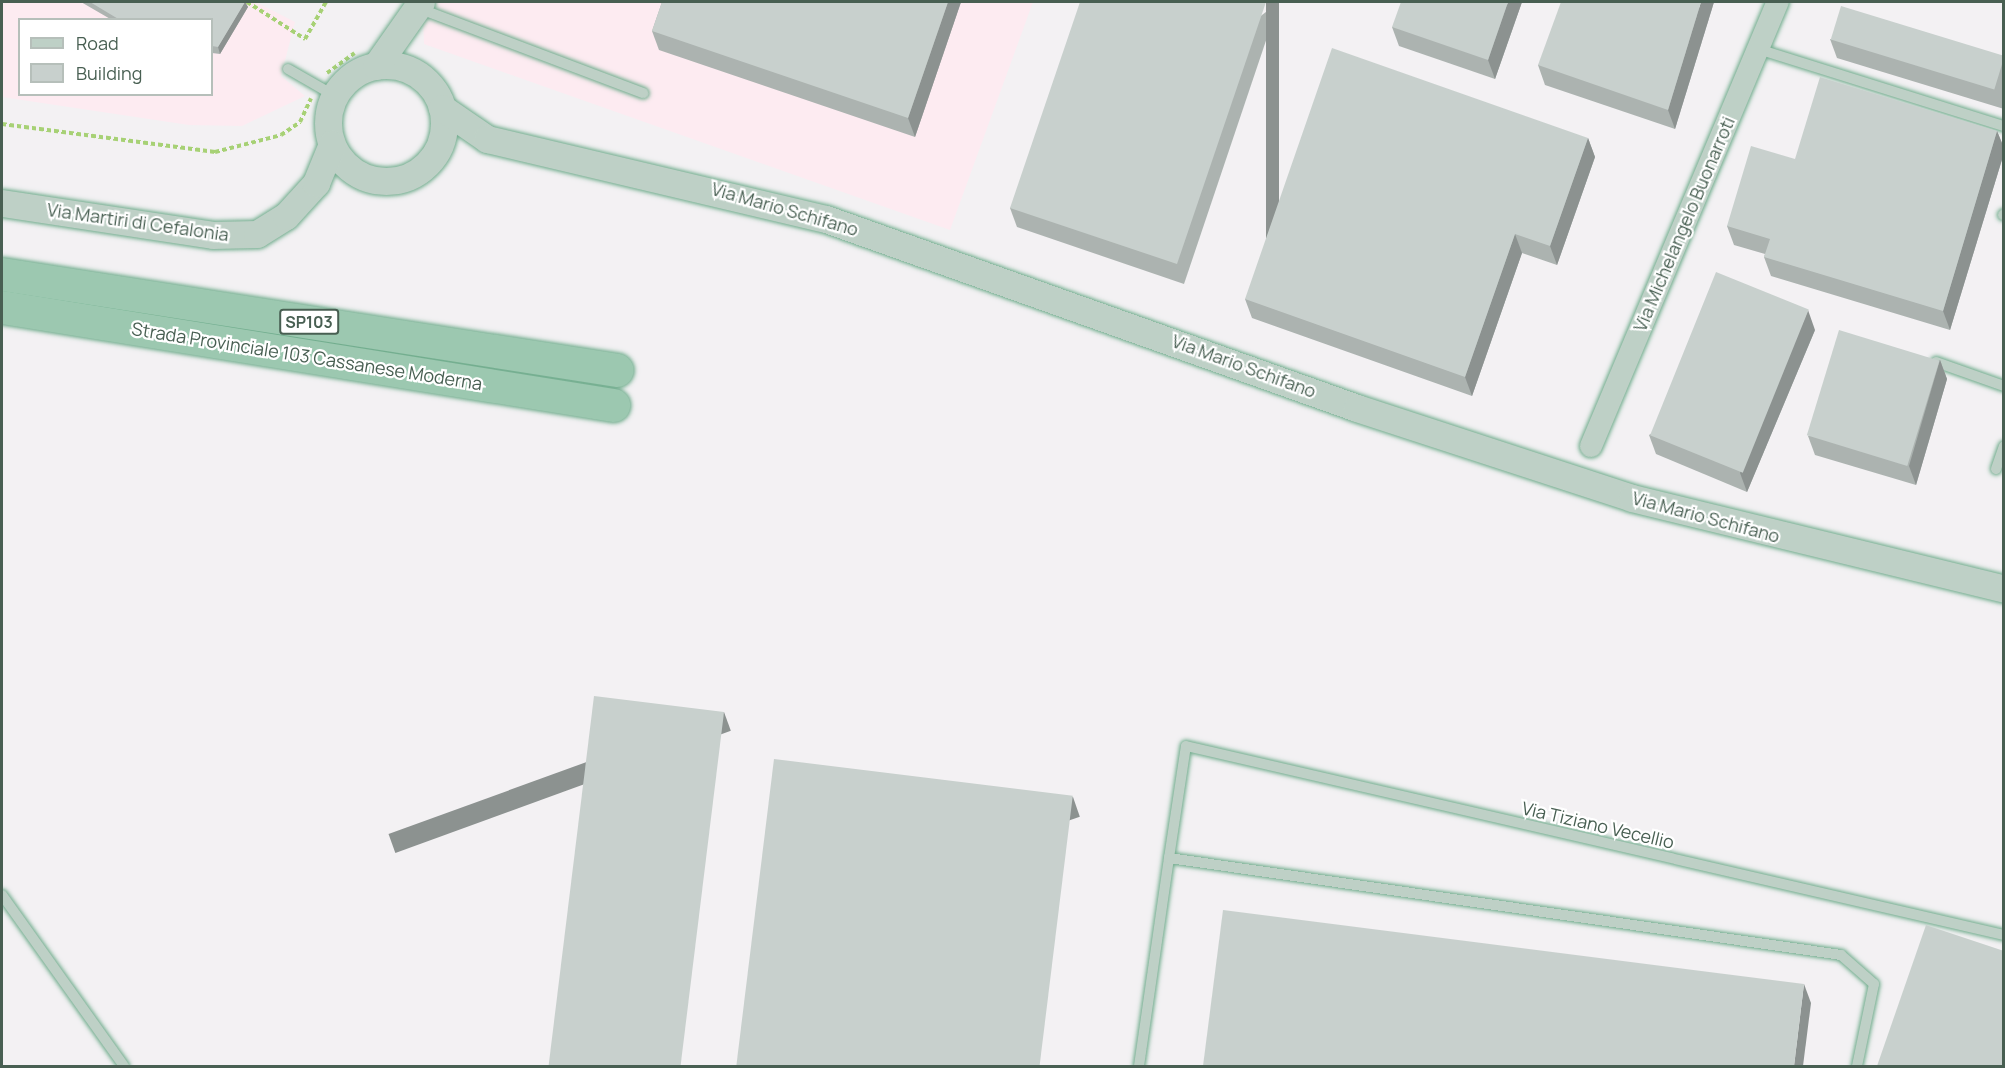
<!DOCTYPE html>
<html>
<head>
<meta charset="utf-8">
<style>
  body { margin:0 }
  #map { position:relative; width:2005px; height:1068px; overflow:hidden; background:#f3f1f3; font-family:Manrope,sans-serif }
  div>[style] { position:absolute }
  .commercial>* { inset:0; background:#fdebf1 }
  .path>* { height:4px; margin-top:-2px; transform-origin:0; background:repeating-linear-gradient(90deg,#a7d175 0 4.5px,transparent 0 7.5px) }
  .roads { filter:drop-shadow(0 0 2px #72ad8e) drop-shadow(0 0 2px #72ad8e) }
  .service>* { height:10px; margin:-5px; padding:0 5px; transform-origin:5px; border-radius:5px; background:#bed0c6 }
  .minor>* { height:22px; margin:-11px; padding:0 11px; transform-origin:11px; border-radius:11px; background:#bed0c6 }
  .tertiary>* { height:27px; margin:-13.5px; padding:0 13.5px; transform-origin:13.5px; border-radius:13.5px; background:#bed0c6 }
  .tertiary>.ring { margin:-13.5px; padding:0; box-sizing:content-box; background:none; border:27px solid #bed0c6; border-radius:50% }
  .trunk>* { height:33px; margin:-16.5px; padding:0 16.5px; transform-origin:16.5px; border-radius:16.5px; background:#9cc8b0 }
  .wall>* { inset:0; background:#acb3b0 }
  .shaded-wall>* { inset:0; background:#8c9290; transform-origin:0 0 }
  .building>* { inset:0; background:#c8d0cd; transform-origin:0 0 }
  span { translate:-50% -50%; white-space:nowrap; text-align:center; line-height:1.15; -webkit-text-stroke:4.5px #fff; paint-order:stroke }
  .shield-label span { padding:2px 4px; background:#fff; border:2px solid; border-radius:4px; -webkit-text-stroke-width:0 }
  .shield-label { font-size:16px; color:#485f52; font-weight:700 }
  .street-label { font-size:18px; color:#485f52 }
  .frame { position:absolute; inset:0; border:3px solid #485f52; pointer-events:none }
  .legend { position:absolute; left:18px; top:18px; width:195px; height:78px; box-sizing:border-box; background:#fff; border:2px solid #b6bfba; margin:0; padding:8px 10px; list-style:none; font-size:18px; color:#485f52 }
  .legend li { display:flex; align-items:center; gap:12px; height:30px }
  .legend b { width:30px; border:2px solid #b6bfba }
</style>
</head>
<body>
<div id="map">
  <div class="commercial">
    <div style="clip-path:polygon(evenodd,2px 2px,256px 2px,295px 22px,281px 76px,305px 96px,242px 126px,189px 125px,2px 97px,2px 2px,20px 20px,212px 20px,212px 94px,20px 94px,20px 20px)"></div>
    <div style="clip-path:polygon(432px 2px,1033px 2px,950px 230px,424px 44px,423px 19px)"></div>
  </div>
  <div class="path">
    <div style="left:247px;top:2px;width:69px;rotate:32.5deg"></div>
    <div style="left:305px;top:39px;width:43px;rotate:-60.4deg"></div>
    <div style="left:327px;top:73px;width:34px;rotate:-36deg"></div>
    <div style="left:2px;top:124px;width:215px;rotate:7.5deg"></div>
    <div style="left:215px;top:152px;width:68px;rotate:-14.4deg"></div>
    <div style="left:281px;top:135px;width:23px;rotate:-34deg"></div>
    <div style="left:300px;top:122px;width:26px;rotate:-65deg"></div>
  </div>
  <div class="roads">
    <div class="service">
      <div style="left:418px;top:8px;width:241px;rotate:20.7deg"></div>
      <div style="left:1758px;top:49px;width:258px;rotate:17.4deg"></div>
      <div style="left:288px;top:69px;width:54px;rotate:29.9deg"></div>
      <div style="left:2003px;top:215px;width:1px;rotate:-45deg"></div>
      <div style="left:1936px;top:362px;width:72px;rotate:19.4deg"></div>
      <div style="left:1996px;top:469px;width:24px;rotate:-71deg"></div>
      <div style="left:1169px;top:858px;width:113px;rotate:-81.4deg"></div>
      <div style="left:1186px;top:746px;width:840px;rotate:13.01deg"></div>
      <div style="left:2px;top:895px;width:210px;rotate:54.5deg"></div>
      <div style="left:1139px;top:1066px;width:210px;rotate:-81.8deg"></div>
      <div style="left:1169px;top:858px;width:679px;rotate:8.21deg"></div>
      <div style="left:1841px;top:955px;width:44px;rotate:41.3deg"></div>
      <div style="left:1874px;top:984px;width:84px;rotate:101.7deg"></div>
    </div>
    <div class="minor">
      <div style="left:1591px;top:446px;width:482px;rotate:-67.2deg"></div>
    </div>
    <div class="tertiary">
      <div class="ring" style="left:328px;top:65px;width:89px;height:89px"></div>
      <div style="left:376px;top:66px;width:78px;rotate:-54.9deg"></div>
      <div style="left:442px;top:108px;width:55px;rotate:34.6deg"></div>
      <div style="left:487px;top:139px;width:348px;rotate:13.3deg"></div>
      <div style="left:826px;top:219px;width:564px;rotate:19.59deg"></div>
      <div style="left:1357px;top:408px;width:289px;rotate:18.1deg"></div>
      <div style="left:1632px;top:498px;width:383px;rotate:13.7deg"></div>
      <div style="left:2px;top:203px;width:213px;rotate:8.6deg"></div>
      <div style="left:213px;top:235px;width:44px;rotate:-1.3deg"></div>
      <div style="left:257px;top:234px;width:34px;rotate:-32deg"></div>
      <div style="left:286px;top:216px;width:45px;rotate:-47.7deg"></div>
      <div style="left:316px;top:183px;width:42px;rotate:-67.7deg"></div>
    </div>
    <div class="trunk">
      <div style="left:2px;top:274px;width:622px;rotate:8.87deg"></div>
      <div style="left:2px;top:307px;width:619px;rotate:9.11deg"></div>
    </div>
  </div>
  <div class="wall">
    <div style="clip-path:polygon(81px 2px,245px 2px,248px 7px,220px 54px,212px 53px,212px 20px,112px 20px)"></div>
    <div style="clip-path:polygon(662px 2px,961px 2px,915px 137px,659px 50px,652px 31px)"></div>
    <div style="clip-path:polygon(1279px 2px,1184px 284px,1017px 227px,1010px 208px)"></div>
    <div style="clip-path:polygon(1522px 2px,1495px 79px,1399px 46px,1392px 27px)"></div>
    <div style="clip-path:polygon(1714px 2px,1675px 129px,1545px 85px,1538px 65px)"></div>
    <div style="clip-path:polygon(1830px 39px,2004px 57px,2004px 109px,1837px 58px)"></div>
    <div style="clip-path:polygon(1997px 131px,2004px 148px,2004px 153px,1950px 330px,1771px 276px,1764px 257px,1765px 254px,1734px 245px,1727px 226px,1795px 159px)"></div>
    <div style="clip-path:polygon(1588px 138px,1595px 157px,1557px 265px,1522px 253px,1472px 396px,1252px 318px,1245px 299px)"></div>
    <div style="clip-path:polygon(1815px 330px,1747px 492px,1656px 454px,1649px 435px)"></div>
    <div style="clip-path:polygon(1940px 360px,1947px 379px,1916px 485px,1815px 455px,1808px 436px)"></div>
  </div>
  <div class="shaded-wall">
    <div style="clip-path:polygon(245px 2px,248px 7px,220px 54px,218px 47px)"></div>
    <div style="clip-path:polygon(948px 2px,961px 2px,915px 137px,908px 118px)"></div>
    <div style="left:1266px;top:2px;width:13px;height:277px"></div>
    <div style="clip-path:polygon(1508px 2px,1522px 2px,1495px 79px,1488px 60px)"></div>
    <div style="clip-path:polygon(1701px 2px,1714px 2px,1675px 129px,1668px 110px)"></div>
    <div style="clip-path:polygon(1997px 131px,2004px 148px,2004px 153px,1950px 330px,1943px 311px)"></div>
    <div style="clip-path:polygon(1588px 138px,1595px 157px,1557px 265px,1550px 246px)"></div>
    <div style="clip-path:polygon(1515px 234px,1522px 253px,1472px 396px,1465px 377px)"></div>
    <div style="clip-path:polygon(1808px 310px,1815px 330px,1747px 492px,1740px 473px)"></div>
    <div style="clip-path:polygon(1940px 360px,1947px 379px,1916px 485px,1909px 466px)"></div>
    <div style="left:724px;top:712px;width:20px;height:357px;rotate:70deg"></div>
    <div style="left:1073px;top:797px;width:21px;height:271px;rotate:71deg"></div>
    <div style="clip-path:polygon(1804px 984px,1811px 1003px,1803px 1066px,1794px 1066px)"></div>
  </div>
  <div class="building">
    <div style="clip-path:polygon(90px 2px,245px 2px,218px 47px,212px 46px,212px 20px,120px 20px)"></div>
    <div style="clip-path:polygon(662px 2px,948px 2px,908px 118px,652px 31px)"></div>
    <div style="clip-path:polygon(1080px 2px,1266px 2px,1177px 264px,1010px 208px)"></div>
    <div style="clip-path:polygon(1401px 2px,1508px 2px,1488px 60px,1392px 27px)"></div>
    <div style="clip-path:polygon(1561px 2px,1701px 2px,1668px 110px,1538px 65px)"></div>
    <div style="left:1841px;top:6px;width:171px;height:35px;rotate:17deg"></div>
    <div style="clip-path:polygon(1332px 48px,1588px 138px,1550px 246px,1515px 234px,1465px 377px,1245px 299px)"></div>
    <div style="clip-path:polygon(1820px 77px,1997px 131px,1943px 311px,1764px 257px,1770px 239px,1727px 226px,1751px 146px,1795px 159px)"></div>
    <div style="left:1716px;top:272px;width:100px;height:176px;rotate:22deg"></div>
    <div style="left:1839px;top:330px;width:105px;height:110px;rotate:17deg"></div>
    <div style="left:594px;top:696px;width:131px;height:373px;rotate:7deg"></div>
    <div style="left:774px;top:759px;width:301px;height:309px;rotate:7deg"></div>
    <div style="clip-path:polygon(1223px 910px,1804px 984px,1794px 1066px,1203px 1066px)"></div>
    <div style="clip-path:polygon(1926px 925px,2004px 951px,2004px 1066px,1877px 1066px)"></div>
  </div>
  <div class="shield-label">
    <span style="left:309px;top:322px">SP103</span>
  </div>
  <div class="street-label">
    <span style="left:785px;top:209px;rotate:16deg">Via Mario Schifano</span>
    <span style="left:138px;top:222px;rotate:8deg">Via Martiri di Cefalonia</span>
    <span style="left:1684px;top:224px;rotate:-67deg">Via Michelangelo Buonarroti</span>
    <span style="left:307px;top:356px;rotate:9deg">Strada Provinciale 103 Cassanese Moderna</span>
    <span style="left:1244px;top:366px;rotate:20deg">Via Mario Schifano</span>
    <span style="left:1706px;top:517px;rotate:15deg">Via Mario Schifano</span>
    <span style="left:1598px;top:825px;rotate:13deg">Via Tiziano Vecellio</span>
  </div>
  <div class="frame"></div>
  <ul class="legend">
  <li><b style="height:8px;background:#bed0c6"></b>Road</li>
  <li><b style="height:16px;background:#c8d0cd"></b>Building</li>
  </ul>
</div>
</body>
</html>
